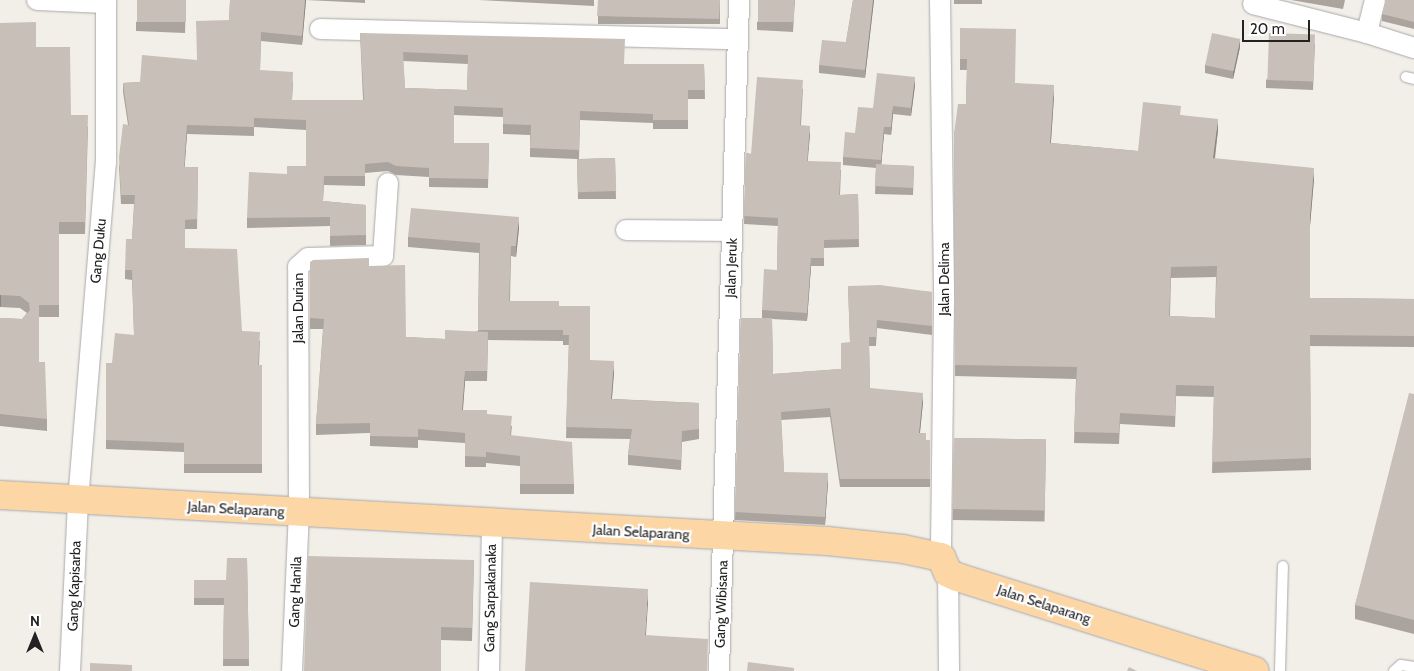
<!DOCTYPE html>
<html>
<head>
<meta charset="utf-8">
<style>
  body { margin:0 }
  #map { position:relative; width:1414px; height:671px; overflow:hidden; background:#f2efe9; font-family:Cabin,sans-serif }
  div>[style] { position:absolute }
  .roads { filter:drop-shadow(0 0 1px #a9a9a9) drop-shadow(0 0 1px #a9a9a9) }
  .service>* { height:10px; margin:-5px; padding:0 5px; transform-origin:5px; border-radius:5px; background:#fff }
  .minor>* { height:20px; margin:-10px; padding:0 10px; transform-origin:10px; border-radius:10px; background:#fff }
  .primary>* { height:28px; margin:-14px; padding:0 14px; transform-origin:14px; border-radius:14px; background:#fcd6a4 }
  .wall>* { inset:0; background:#aba49e; transform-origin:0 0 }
  .shaded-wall>* { inset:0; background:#8b8681 }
  .building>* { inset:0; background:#c7bfb8; transform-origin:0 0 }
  span { translate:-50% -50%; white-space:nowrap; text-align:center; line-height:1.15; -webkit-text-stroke:4.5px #fff; paint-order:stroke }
  .street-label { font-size:14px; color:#222 }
  .north { position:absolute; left:10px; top:611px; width:50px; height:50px; -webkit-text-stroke:4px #fff; paint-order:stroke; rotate:0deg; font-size:14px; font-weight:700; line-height:20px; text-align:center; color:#222 }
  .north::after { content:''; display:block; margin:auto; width:18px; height:22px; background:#222; clip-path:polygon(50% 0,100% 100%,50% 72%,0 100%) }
  .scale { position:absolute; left:1242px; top:20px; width:68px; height:22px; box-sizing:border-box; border:2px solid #222; border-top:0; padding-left:6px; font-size:15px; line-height:18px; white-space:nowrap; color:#222; -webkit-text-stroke:4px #fff; paint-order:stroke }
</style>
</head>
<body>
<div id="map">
  <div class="roads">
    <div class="service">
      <div style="left:1406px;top:77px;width:8px;rotate:14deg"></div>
      <div style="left:1280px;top:671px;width:105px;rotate:-88.4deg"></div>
      <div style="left:1394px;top:671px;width:9px;rotate:-41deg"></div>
      <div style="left:1401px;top:665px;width:13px;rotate:9deg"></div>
    </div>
    <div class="minor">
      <div style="left:37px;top:0;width:69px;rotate:2.5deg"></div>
      <div style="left:940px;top:0;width:303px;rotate:89.2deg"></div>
      <div style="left:944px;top:303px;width:254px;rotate:90.7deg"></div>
      <div style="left:1375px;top:0;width:34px;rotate:104deg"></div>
      <div style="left:1367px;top:33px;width:49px;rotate:17.7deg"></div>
      <div style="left:1253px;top:4px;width:118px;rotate:14.3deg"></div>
      <div style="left:320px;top:29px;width:416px;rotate:1.4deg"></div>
      <div style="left:626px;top:230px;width:106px;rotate:0.5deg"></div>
      <div style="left:948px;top:573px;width:98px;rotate:89.4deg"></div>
      <div style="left:70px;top:671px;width:170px;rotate:-87.3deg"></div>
      <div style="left:78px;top:501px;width:339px;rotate:-85.3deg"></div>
      <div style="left:106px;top:163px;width:163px;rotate:-90deg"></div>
      <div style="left:292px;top:671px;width:159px;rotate:-87.5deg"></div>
      <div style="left:299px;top:512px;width:245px;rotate:-90.2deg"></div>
      <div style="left:298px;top:267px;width:13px;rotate:-42deg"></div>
      <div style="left:308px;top:258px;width:75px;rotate:-1.5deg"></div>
      <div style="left:383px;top:256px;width:73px;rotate:-86.1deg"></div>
      <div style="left:489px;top:671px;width:146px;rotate:-88.8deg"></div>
      <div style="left:719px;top:671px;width:671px;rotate:-88.29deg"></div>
    </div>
    <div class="primary">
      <div style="left:0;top:495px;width:828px;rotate:3.18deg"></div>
      <div style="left:827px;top:541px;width:76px;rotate:6deg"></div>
      <div style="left:903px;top:549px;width:39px;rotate:12deg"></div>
      <div style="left:941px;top:557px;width:17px;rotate:66deg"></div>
      <div style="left:948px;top:573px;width:10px;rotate:24deg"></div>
      <div style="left:957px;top:577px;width:312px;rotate:17.5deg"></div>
    </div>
  </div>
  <div class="wall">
    <div style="clip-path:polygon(186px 0,185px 33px,136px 31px,136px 22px)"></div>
    <div style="clip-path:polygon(evenodd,230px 0,365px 0,365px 3px,306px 0,302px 45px,261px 41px,260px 70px,293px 82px,292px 100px,363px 100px,360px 33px,625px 64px,704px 64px,705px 99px,688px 99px,688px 129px,653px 129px,653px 123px,580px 120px,579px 159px,615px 158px,616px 199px,578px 199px,577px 159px,530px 157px,530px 135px,503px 134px,503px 117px,454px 115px,454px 143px,489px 143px,488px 188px,429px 187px,429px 177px,396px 175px,388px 171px,365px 173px,365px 186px,324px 185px,323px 201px,366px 205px,366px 245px,330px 246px,330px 226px,247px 228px,247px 218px,287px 174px,306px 166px,306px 130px,254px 127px,254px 136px,187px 134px,184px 167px,198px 167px,197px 229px,185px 229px,185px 248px,242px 331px,260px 341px,259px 365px,262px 365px,262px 473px,184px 473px,184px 452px,106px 449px,106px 363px,112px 363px,134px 335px,132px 280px,125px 279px,125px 270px,132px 239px,134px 204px,121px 204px,119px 167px,128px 125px,123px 92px,123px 83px,140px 82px,197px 60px,229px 20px,230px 0,403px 61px,468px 64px,467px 90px,405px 88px,403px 61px)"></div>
    <div style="clip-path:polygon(479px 0,594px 0,594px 6px)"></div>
    <div style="left:598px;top:0;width:122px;height:24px"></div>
    <div style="clip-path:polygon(795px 0,793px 32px,757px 30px,757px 22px)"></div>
    <div style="clip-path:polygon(853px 0,874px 0,865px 78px,819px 73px,819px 65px,846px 42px)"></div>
    <div style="left:954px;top:0;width:28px;height:4px"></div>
    <div style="clip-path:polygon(1291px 0,1345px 0,1343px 9px)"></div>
    <div style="clip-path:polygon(1414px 0,1414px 29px,1382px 21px,1382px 14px)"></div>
    <div style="clip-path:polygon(0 23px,36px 47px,71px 115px,88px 127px,85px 234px,59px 234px,59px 317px,39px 317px,39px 362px,47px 419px,47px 431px,0 426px,0 318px,22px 319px,27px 313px,20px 308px,0 307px)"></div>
    <div style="clip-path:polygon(evenodd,960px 28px,1015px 83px,1054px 96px,1051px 143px,1138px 151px,1181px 115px,1218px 130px,1215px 159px,1314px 179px,1310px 225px,1310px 298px,1414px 299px,1414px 347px,1310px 346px,1311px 470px,1212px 473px,1214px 397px,1176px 396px,1175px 427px,1120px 424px,1119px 444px,1074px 443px,1076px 379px,955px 376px,954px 133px,966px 104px,967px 70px,960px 70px,960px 28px,1216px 277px,1215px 318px,1170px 316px,1171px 278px,1216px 277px)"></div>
    <div style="clip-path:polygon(1315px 43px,1313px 90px,1266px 88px,1266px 80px)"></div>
    <div style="clip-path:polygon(1240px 47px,1233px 79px,1205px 73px,1205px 65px)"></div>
    <div style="clip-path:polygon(915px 85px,911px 116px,893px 114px,891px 135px,884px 134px,881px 165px,914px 166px,913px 195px,875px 194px,876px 168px,843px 165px,843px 157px,855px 133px,873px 108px)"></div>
    <div style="clip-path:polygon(803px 88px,801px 125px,810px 134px,807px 161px,841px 170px,840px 195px,858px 194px,859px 247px,824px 248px,824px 266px,811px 266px,807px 321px,772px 319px,773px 374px,841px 369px,850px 342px,848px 286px,932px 292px,932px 335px,877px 328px,876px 346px,869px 346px,870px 388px,923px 402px,920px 433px,926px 440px,930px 440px,930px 487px,840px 487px,830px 417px,781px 420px,784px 472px,828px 482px,825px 525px,735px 520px,741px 318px,762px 318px,762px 310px,777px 270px,778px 226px,744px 224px,746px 153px,751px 154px)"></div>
    <div style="clip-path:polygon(519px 228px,516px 257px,511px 256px,510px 301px,559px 306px,590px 360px,614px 372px,612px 399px,699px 403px,699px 439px,682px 442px,681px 470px,628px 465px,628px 455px,630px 439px,566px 438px,569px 345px,563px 345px,563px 341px,488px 340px,487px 381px,465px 381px,463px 410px,487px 414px,512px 426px,511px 435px,574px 484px,574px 494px,520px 494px,520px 466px,486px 463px,486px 467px,465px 467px,465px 443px,418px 440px,418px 448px,370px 446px,370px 433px,316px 435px,316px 424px,323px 329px,310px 329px,310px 262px,369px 266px,406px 337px,445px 339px,478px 331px,479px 253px,408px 247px,408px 237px)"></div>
    <div style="clip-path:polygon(1414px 394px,1414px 634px,1355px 619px,1355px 605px)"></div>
    <div style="left:954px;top:438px;width:92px;height:82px;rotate:1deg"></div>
    <div style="clip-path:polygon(247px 558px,249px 666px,223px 666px,224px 605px,194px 605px,194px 580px,226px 580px)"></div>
    <div style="clip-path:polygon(474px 560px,472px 641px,441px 640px,304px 671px)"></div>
  </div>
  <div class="shaded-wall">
    <div style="clip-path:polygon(305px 0,306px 0,302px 45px,302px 36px)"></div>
    <div style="clip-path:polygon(873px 0,874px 0,865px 78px,865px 70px)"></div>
    <div style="clip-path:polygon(1240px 39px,1240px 47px,1233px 79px,1233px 71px)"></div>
    <div style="clip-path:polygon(915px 77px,915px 85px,911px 116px,911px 108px)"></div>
    <div style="clip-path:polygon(1054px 85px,1054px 96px,1050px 154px,1050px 143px)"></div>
    <div style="clip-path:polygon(893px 106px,893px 114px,891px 135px,891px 127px)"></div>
    <div style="clip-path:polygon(1218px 119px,1218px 130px,1213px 170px,1213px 158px)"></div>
    <div style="clip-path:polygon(187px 125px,187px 134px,184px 176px,184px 167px)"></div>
    <div style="clip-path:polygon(810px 126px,810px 134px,807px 169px,807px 161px)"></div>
    <div style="clip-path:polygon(884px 127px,884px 134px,881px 168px,881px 160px)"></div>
    <div style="clip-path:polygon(1314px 168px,1314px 179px,1310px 226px,1310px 215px)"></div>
    <div style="clip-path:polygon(519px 217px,519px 228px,516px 257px,516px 246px)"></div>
    <div style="clip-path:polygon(811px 258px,811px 266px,807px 321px,807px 313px)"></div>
    <div style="clip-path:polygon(1px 294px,1px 306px,0 307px,0 295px)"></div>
    <div style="clip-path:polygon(614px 361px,614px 372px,611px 409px,611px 399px)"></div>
    <div style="clip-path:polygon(465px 371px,465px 381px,462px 420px,462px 410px)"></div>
    <div style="clip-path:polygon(923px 393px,923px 402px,919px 441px,919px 433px)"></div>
    <div style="clip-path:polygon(828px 473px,828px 482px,825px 525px,825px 517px)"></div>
    <div style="clip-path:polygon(648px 589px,648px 603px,645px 649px,645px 635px)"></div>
  </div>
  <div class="building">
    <div style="left:137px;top:0;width:49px;height:22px"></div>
    <div style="clip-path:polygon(evenodd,230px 0,305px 0,302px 36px,261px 32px,260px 70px,293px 72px,292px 100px,364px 100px,360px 33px,625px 39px,624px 64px,704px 64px,705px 90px,688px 90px,688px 120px,653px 120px,653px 114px,580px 111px,579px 150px,530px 148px,531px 125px,503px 124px,503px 108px,454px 106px,454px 143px,489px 143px,488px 179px,429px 178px,429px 168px,396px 166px,388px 162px,365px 164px,365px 176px,324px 176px,323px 201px,366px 205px,366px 235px,330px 236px,330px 217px,247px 218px,249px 172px,287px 174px,287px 166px,306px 166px,306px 120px,254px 118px,254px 127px,187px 125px,184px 167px,198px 167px,197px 219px,185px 220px,185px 248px,237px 249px,242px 331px,260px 332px,258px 365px,262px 365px,262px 464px,184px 464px,184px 443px,106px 440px,106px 363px,112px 363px,115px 333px,134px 335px,132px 270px,125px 270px,126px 239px,132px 239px,135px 195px,121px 195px,119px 157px,123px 124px,129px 125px,123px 83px,140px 82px,142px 55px,197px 60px,196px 21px,229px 20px,230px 0,403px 52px,468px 55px,467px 90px,405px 88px,403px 52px)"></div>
    <div style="clip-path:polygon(598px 0,720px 0,719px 19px,597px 16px)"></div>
    <div style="left:758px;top:0;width:36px;height:22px"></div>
    <div style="clip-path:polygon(853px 0,873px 0,865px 70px,819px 65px,822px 40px,846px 42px)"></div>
    <div style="clip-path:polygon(1386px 0,1414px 0,1414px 22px,1382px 14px)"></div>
    <div style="clip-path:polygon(36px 22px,36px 47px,70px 47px,71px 115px,88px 115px,85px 222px,59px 222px,59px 305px,39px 305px,39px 362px,45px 362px,47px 419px,0 414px,0 318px,22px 319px,30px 310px,29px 303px,20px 296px,0 295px,0 23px)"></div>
    <div style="clip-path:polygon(evenodd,960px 28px,1016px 29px,1015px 83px,1054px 85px,1050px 143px,1138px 151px,1143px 102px,1181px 106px,1180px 115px,1218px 119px,1213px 158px,1314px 168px,1310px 215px,1310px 298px,1414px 299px,1414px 336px,1310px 335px,1311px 458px,1212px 462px,1214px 386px,1176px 385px,1175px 416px,1120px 413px,1119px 433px,1074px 432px,1077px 367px,955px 365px,954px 133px,958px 104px,966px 104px,967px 59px,960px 59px,960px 28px,1217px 266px,1215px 318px,1169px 316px,1171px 267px,1217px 266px)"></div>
    <div style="left:1212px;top:33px;width:29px;height:33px;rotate:12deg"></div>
    <div style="left:1269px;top:33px;width:46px;height:47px;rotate:2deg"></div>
    <div style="clip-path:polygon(877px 73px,915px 77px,911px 108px,893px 106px,891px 127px,884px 127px,881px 160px,843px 157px,845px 132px,855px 133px,858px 107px,873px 108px)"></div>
    <div style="clip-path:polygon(757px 77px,803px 80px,800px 125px,810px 126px,807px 161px,841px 162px,839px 195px,858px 194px,859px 239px,824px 240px,824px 258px,811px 258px,807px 313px,762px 310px,764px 269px,777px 270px,778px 218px,744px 216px,746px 153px,751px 154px)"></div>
    <div style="left:615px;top:158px;width:33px;height:38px;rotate:88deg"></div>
    <div style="left:876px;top:164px;width:38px;height:22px;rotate:3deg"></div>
    <div style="clip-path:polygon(411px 208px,519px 217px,516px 246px,511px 246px,509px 301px,559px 301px,559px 306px,590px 306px,590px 360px,614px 361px,611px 399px,699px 403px,699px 429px,682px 431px,681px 460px,628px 455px,632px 429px,566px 427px,569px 335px,563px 335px,563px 330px,478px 330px,480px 243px,408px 237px)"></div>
    <div style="clip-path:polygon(369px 258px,369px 266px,405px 265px,406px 337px,445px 339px,445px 330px,488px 332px,487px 371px,465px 371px,462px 410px,487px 410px,487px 414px,512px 416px,510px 435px,572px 442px,574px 484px,520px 484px,520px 456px,486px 452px,486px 457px,465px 456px,465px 433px,418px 429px,418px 437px,370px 436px,370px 423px,316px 424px,324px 319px,310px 318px,310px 262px,313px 260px)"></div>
    <div style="clip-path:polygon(880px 285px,932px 292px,932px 326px,877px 320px,876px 337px,869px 337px,870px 388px,923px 393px,919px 433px,926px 433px,926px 440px,930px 440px,930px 479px,840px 479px,830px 408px,781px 412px,784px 472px,828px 473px,825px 517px,735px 512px,741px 318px,772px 318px,773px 374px,841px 369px,841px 343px,850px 342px,848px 286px)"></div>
    <div style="clip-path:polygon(1409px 393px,1414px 394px,1414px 620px,1355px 605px)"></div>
    <div style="left:954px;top:438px;width:92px;height:71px;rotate:1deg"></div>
    <div style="clip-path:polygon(308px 556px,474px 560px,472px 628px,441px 627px,441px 671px,304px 671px)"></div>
    <div style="clip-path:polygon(227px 558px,247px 558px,249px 659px,223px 659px,224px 598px,194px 598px,194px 580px,226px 580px)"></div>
    <div style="clip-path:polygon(530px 582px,648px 589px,645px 635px,708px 639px,707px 671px,525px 671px)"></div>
    <div style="clip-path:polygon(748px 662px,794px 668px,794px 671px,747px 671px)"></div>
    <div style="clip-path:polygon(90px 663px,132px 665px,132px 671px,90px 671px)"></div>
    <div style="clip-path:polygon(1129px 667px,1137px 671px,1127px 671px)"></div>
  </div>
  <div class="street-label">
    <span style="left:98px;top:251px;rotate:-85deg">Gang Duku</span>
    <span style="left:731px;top:268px;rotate:-88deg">Jalan Jeruk</span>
    <span style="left:944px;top:279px;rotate:-90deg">Jalan Delima</span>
    <span style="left:298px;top:308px;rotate:-90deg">Jalan Durian</span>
    <span style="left:236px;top:509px;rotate:3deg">Jalan Selaparang</span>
    <span style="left:641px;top:532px;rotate:3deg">Jalan Selaparang</span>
    <span style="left:74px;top:586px;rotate:-88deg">Gang Kapisarba</span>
    <span style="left:295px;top:592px;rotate:-88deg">Gang Hanila</span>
    <span style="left:490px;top:598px;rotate:-89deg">Gang Sarpakanaka</span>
    <span style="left:721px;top:604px;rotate:-88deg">Gang Wibisana</span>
    <span style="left:1044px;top:604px;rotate:18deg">Jalan Selaparang</span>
  </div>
  <div class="north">N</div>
  <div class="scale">20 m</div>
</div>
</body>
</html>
